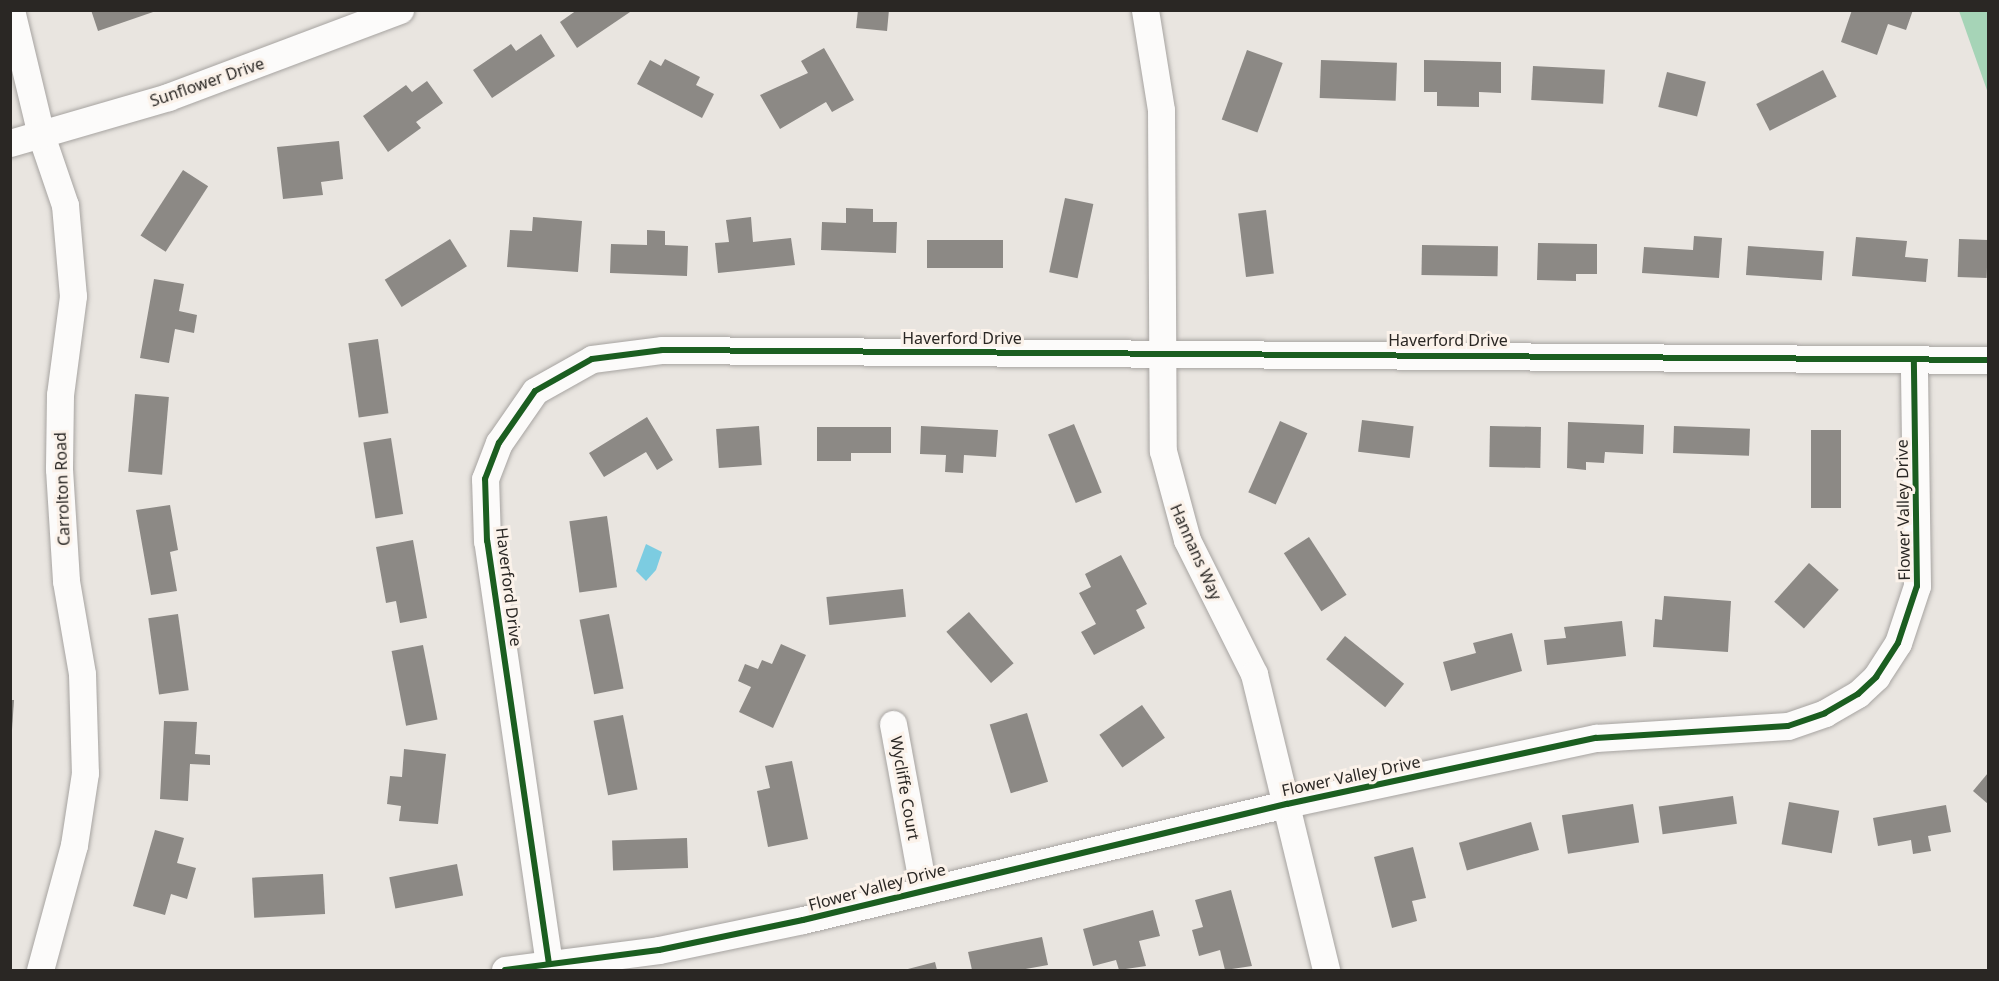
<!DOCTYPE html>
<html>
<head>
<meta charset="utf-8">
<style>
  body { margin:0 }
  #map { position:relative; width:1999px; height:981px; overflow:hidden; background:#e9e5e0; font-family:"Noto Sans",sans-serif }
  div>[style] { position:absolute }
  .forest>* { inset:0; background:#a6d4b7 }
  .water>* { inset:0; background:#7ccce1 }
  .building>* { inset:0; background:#8c8985; transform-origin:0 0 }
  .roads { filter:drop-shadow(0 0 2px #a7a4a1) drop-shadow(0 0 2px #a7a4a1) }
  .minor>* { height:27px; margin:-13.5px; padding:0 13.5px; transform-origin:13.5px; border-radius:13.5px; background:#fcfbfa }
  .cycleway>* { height:6px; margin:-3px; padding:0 3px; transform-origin:3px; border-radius:3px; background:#1b5e20 }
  span { translate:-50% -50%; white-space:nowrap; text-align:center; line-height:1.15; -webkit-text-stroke:6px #fbf2ea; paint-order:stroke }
  .street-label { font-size:16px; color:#2a2724 }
  .frame { position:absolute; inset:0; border:12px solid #2a2724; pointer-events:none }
</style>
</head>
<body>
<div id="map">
  <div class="forest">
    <div style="clip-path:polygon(1959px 11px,1988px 11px,1988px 93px)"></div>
  </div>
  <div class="water">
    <div style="clip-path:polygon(646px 544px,662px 552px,656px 570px,646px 581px,636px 571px)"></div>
  </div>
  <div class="building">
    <div style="clip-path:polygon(91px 10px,156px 10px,156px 11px,98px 31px)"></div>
    <div style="clip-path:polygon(577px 10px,633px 10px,577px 48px,560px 22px)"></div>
    <div style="clip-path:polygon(858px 10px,889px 10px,887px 31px,856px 28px)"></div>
    <div style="clip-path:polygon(1852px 10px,1913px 10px,1906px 30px,1888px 24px,1877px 55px,1841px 42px)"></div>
    <div style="clip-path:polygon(541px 34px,555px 56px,492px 98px,473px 70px,511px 44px,516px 51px)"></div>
    <div style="clip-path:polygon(824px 48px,854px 100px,832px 112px,826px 102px,780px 129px,760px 95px,808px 73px,801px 61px)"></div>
    <div style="left:1247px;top:50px;width:38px;height:74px;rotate:20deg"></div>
    <div style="clip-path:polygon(665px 59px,700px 77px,696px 85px,714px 94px,702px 118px,637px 84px,650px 60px,661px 66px)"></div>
    <div style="left:1321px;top:60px;width:76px;height:38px;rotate:2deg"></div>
    <div style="clip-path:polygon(1424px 60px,1501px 62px,1501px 93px,1479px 92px,1479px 107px,1437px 106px,1437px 92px,1424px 92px)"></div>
    <div style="left:1533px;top:66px;width:72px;height:34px;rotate:3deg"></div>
    <div style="left:1823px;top:70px;width:30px;height:75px;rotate:63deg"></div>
    <div style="left:1667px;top:72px;width:40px;height:36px;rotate:14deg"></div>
    <div style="clip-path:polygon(427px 81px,443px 103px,416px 122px,421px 128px,388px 152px,363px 116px,406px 85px,412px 92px)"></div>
    <div style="clip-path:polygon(339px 141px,343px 179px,321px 182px,323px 195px,283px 199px,277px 147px)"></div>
    <div style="left:183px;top:170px;width:30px;height:78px;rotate:33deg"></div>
    <div style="left:1065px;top:198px;width:29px;height:76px;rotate:12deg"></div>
    <div style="clip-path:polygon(846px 208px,873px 209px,873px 222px,897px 222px,896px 253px,821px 250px,822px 222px,846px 223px)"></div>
    <div style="left:1266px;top:210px;width:64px;height:28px;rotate:83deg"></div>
    <div style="clip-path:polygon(533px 217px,582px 221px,578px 272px,507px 267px,510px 230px,532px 231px)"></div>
    <div style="clip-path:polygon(751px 217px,753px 242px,791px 238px,795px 265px,718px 273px,715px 243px,729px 242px,726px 220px)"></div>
    <div style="clip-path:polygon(647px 230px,665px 231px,665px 245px,688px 246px,687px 276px,610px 273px,611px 244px,647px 245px)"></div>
    <div style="clip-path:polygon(1694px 236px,1722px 238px,1719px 278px,1642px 273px,1644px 247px,1693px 250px)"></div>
    <div style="clip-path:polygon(1856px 237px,1907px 241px,1905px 257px,1928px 259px,1926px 282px,1852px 276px)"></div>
    <div style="left:450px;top:239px;width:32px;height:77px;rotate:58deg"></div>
    <div style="left:1959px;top:239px;width:29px;height:38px;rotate:2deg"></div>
    <div style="left:927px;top:240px;width:76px;height:28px"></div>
    <div style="clip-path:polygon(1538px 243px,1597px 244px,1597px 274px,1576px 274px,1576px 281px,1537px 280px)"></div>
    <div style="left:1422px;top:245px;width:76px;height:30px;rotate:1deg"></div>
    <div style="left:1748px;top:246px;width:76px;height:29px;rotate:4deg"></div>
    <div style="clip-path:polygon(154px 279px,184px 284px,179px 311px,197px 315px,194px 333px,175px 329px,169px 363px,140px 358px)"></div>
    <div style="left:378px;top:339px;width:75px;height:30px;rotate:82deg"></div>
    <div style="left:135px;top:394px;width:34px;height:78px;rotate:5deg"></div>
    <div style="clip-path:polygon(647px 417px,673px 460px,657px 470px,646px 452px,604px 477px,589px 453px)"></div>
    <div style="left:1362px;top:420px;width:52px;height:32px;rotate:7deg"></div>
    <div style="left:1280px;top:421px;width:30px;height:78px;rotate:24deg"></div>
    <div style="clip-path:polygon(1568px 422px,1644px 425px,1643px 454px,1605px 452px,1604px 463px,1586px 462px,1586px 470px,1567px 468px)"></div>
    <div style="left:1074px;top:424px;width:74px;height:28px;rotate:68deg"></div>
    <div style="left:759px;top:426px;width:39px;height:43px;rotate:86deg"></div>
    <div style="clip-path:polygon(921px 426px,998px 430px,996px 457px,964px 455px,963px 473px,945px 472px,946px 455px,920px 454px)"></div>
    <div style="left:1490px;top:426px;width:51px;height:41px;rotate:1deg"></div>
    <div style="left:1674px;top:426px;width:76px;height:27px;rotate:2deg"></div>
    <div style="clip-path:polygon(817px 427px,891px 427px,891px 453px,851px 453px,851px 461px,817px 461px)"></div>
    <div style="left:1811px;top:430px;width:30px;height:78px"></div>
    <div style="left:391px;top:438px;width:77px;height:28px;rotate:81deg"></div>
    <div style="clip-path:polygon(170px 505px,178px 550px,170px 552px,177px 591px,151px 595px,136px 510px)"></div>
    <div style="left:607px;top:516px;width:72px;height:38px;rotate:82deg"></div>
    <div style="left:1309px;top:537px;width:69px;height:30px;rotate:57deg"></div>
    <div style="clip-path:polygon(413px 540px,427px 618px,400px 623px,396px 601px,386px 603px,376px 547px)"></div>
    <div style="clip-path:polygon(1121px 555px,1147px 604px,1136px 610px,1145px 628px,1094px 655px,1081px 632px,1096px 624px,1079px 593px,1091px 587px,1085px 574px)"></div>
    <div style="left:1809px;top:563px;width:40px;height:52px;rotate:42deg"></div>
    <div style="left:903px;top:589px;width:28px;height:77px;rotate:84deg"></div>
    <div style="clip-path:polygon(1664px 596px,1731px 601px,1728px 652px,1653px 647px,1655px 619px,1662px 620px)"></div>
    <div style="left:969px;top:612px;width:68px;height:30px;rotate:49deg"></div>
    <div style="left:178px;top:614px;width:77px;height:30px;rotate:82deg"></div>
    <div style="left:609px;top:614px;width:76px;height:30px;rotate:79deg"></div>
    <div style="clip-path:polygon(1622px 621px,1626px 656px,1547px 665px,1544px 640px,1566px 638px,1564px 627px)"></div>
    <div style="clip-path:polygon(1512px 633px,1522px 671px,1451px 691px,1443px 662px,1476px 653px,1473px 643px)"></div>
    <div style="left:1345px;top:636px;width:76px;height:30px;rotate:39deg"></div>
    <div style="clip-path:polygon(781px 644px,806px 655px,773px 728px,739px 712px,751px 687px,738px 681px,745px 664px,758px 669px,762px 660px,772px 664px)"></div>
    <div style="left:423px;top:645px;width:76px;height:32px;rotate:79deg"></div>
    <div style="clip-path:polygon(10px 700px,14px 700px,12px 730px,10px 730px)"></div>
    <div style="left:1142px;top:705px;width:40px;height:52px;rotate:55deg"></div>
    <div style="left:1027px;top:713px;width:72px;height:39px;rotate:73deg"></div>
    <div style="left:623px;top:715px;width:76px;height:30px;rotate:79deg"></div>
    <div style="clip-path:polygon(164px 721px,197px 722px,195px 754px,210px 755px,210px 765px,190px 764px,188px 801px,160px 799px)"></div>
    <div style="clip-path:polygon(404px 749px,446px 754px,438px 824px,399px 821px,401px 806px,387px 804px,390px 776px,402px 777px)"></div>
    <div style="clip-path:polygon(792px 761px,808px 839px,768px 847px,757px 791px,770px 788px,765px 766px)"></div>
    <div style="clip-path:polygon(1988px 773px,1988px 804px,1973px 791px)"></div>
    <div style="left:1733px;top:796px;width:28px;height:75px;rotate:82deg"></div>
    <div style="left:1789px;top:802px;width:51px;height:43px;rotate:10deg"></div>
    <div style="left:1633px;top:804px;width:39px;height:72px;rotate:81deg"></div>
    <div style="clip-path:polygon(1946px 805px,1951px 832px,1928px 836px,1931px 851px,1913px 854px,1911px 840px,1878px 846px,1873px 818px)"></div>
    <div style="left:1531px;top:822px;width:29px;height:75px;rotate:74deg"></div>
    <div style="clip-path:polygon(155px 830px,184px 838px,177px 863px,196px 868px,187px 899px,171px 894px,165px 915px,133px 906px)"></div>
    <div style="left:687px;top:838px;width:30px;height:75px;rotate:88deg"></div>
    <div style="clip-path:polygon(1413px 847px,1426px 898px,1412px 901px,1417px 921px,1392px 928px,1374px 857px)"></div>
    <div style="left:457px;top:864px;width:32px;height:69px;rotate:79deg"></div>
    <div style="left:323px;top:874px;width:40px;height:71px;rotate:87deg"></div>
    <div style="clip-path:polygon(1231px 890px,1252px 966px,1225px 970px,1220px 950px,1199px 956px,1192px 930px,1203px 927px,1195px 900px)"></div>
    <div style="clip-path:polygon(1153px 910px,1160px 936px,1139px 941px,1146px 966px,1119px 970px,1116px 960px,1093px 966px,1083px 929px)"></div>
    <div style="clip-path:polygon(1042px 937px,1048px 965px,1020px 970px,972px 970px,968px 952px)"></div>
    <div style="clip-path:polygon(935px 962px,937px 970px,904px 970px)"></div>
  </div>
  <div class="roads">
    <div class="minor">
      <div style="left:11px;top:10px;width:129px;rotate:76.5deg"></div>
      <div style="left:41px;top:135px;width:74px;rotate:71.1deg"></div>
      <div style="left:65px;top:205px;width:91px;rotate:85deg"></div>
      <div style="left:73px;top:296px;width:100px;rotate:97.5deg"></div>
      <div style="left:60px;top:395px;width:74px;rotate:90.8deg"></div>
      <div style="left:59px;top:469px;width:112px;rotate:86.4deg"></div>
      <div style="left:66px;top:581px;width:94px;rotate:80.2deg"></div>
      <div style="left:82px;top:674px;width:99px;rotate:88.3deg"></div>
      <div style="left:85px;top:773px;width:73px;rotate:98.7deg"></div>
      <div style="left:74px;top:845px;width:130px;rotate:105.2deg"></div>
      <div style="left:1145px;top:10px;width:101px;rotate:80.9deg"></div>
      <div style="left:1161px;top:110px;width:341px;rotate:89.7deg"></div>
      <div style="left:1163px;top:451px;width:92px;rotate:74.9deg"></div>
      <div style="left:1187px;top:540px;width:150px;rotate:63.4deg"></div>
      <div style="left:1254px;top:674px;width:305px;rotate:76.3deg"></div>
      <div style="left:10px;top:143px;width:165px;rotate:-16.2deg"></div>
      <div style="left:168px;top:97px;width:248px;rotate:-20.6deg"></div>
      <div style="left:893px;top:724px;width:167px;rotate:79.6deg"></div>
      <div style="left:549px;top:964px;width:428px;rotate:-98.3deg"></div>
      <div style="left:487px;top:541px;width:62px;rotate:-91.8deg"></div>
      <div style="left:485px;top:479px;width:39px;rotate:-69deg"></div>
      <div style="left:499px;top:443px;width:63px;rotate:-55.3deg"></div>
      <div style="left:535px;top:391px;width:65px;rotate:-29.3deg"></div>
      <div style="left:592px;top:359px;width:71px;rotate:-7.3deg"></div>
      <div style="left:662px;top:350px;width:1326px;rotate:0.43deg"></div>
      <div style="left:505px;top:970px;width:155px;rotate:-7.4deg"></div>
      <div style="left:659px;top:950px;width:147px;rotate:-11.8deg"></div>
      <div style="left:803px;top:920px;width:498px;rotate:-13.5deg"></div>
      <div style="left:1287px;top:804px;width:316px;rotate:-12.1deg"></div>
      <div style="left:1596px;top:738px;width:192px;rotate:-3.6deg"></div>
      <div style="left:1788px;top:726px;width:39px;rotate:-19deg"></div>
      <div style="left:1825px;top:713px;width:38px;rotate:-30deg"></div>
      <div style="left:1858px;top:694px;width:25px;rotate:-43deg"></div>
      <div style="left:1876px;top:677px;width:40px;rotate:-57.1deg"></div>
      <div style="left:1898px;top:643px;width:60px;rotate:-71.6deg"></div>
      <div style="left:1917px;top:586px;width:225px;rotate:-90.8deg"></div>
    </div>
  </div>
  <div class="cycleway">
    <div style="left:549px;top:964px;width:428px;rotate:-98.3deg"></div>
    <div style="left:487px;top:541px;width:62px;rotate:-91.8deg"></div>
    <div style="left:485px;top:479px;width:39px;rotate:-69deg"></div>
    <div style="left:499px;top:443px;width:63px;rotate:-55.3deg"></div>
    <div style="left:535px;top:391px;width:65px;rotate:-29.3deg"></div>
    <div style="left:592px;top:359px;width:71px;rotate:-7.3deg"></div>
    <div style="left:662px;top:350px;width:1326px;rotate:0.43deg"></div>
    <div style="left:505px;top:970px;width:155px;rotate:-7.4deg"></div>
    <div style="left:659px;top:950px;width:147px;rotate:-11.8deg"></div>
    <div style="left:803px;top:920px;width:498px;rotate:-13.5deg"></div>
    <div style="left:1287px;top:804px;width:316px;rotate:-12.1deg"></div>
    <div style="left:1596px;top:738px;width:192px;rotate:-3.6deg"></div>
    <div style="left:1788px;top:726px;width:39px;rotate:-19deg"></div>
    <div style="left:1825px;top:713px;width:38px;rotate:-30deg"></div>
    <div style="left:1858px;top:694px;width:25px;rotate:-43deg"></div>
    <div style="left:1876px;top:677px;width:40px;rotate:-57.1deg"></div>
    <div style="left:1898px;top:643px;width:60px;rotate:-71.6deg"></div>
    <div style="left:1917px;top:586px;width:225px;rotate:-90.8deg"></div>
  </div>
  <div class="street-label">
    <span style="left:207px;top:82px;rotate:-19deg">Sunflower Drive</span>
    <span style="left:962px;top:338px">Haverford Drive</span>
    <span style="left:1448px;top:340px">Haverford Drive</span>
    <span style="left:62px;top:489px;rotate:-92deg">Carrolton Road</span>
    <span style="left:1903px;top:510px;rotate:-91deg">Flower Valley Drive</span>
    <span style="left:1196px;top:552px;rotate:66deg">Hannans Way</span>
    <span style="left:509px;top:587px;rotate:83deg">Haverford Drive</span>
    <span style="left:1351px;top:776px;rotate:-12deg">Flower Valley Drive</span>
    <span style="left:905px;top:788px;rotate:80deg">Wycliffe Court</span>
    <span style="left:877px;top:887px;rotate:-15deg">Flower Valley Drive</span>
  </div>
  <div class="frame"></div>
</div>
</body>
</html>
